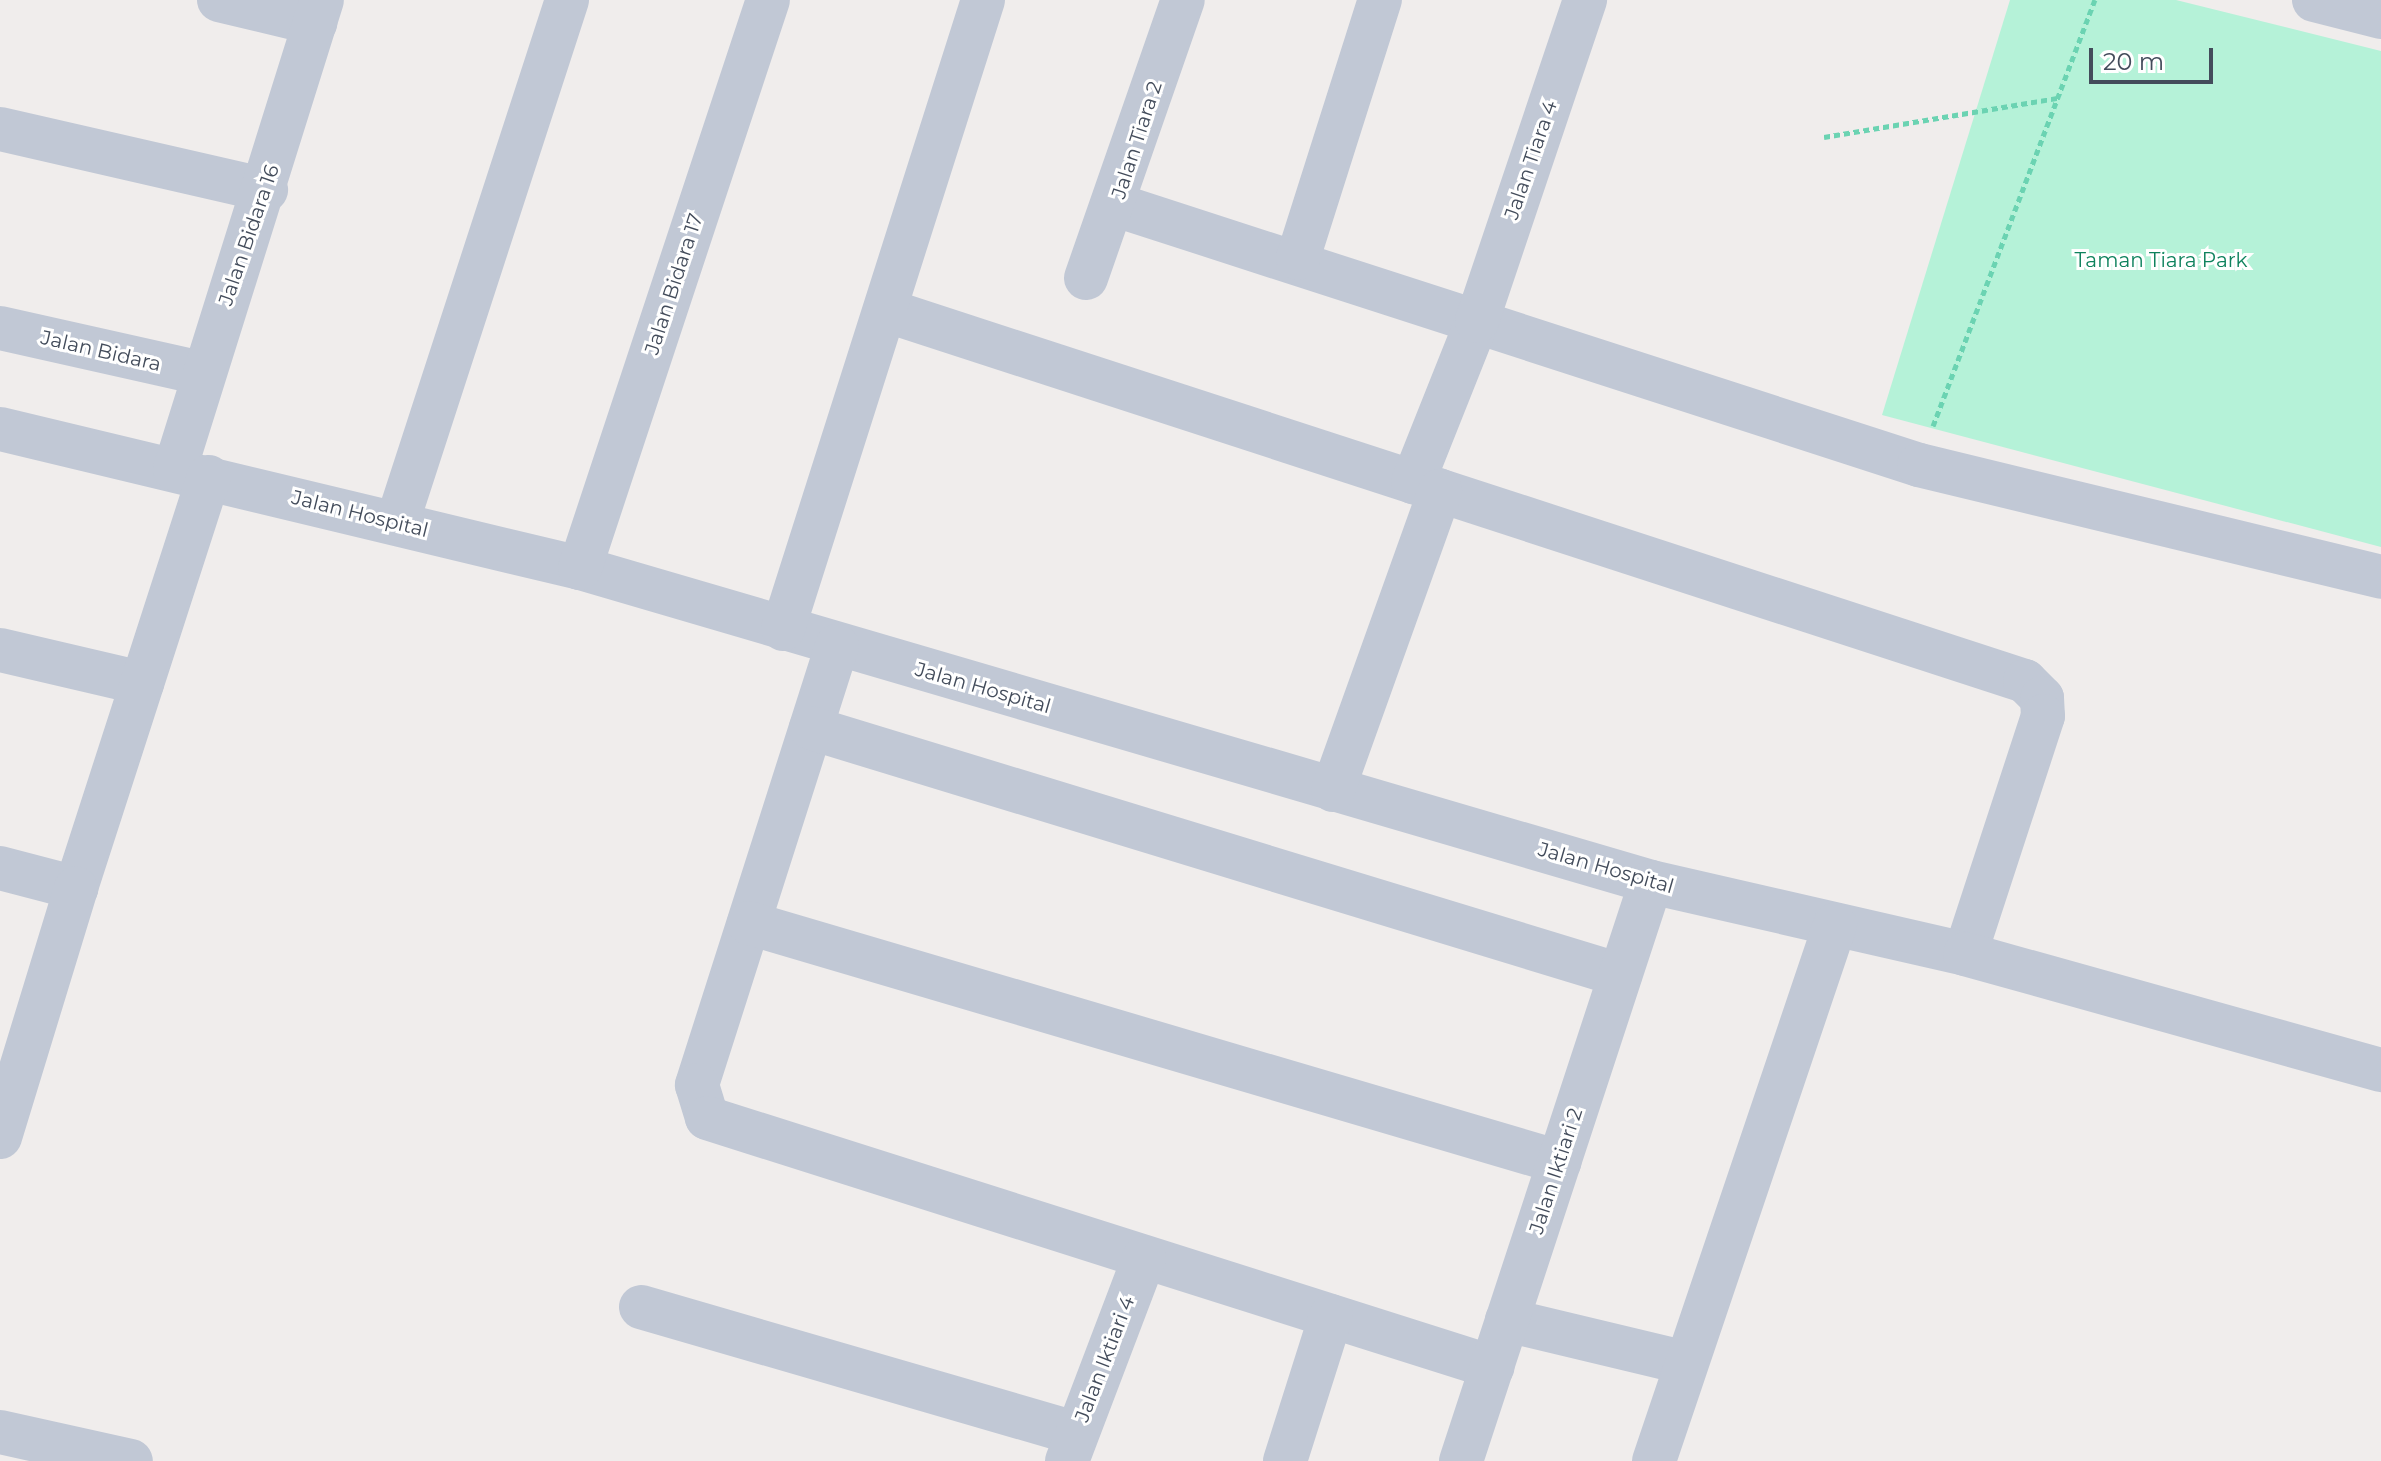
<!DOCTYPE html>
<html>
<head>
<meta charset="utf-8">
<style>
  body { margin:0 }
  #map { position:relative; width:2381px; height:1461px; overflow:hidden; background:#f0edec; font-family:Montserrat,sans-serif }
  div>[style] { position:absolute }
  .green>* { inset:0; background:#b5f2d8 }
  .path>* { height:5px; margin-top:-2.5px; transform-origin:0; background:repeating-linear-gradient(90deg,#6bd3b2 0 6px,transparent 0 10px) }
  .minor>* { height:44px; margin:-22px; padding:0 22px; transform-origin:22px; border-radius:22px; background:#c1c8d5 }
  span { translate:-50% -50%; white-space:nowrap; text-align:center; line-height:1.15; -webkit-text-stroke:6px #fff; paint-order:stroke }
  .street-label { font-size:20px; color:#434c5b }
  .park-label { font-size:20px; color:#0e825d }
  .scale { position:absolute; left:2089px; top:48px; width:124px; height:36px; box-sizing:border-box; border:4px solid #434c5b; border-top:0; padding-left:10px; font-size:24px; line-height:28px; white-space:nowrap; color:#434c5b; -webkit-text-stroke:6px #fff; paint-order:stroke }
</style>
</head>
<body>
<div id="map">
  <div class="green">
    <div style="clip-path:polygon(2010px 0,2176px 0,2381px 51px,2381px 547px,1882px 415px)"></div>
  </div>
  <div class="path">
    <div style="left:1824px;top:137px;width:237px;rotate:-9.5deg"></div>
    <div style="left:1933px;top:426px;width:456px;rotate:-69.2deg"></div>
  </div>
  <div class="minor">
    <div style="left:219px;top:0;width:99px;rotate:13.5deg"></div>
    <div style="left:2314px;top:0;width:69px;rotate:14.2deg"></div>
    <div style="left:0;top:129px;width:273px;rotate:12.9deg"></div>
    <div style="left:1116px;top:205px;width:844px;rotate:17.94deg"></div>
    <div style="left:1919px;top:465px;width:475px;rotate:13.6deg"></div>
    <div style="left:1298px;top:258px;width:271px;rotate:-72.4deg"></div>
    <div style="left:1086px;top:278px;width:294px;rotate:-70.8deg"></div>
    <div style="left:885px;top:310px;width:1199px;rotate:18.03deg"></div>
    <div style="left:2025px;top:681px;width:24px;rotate:45deg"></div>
    <div style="left:2042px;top:698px;width:18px;rotate:87deg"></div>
    <div style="left:2043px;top:716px;width:250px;rotate:108.1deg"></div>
    <div style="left:0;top:328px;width:206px;rotate:12.6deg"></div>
    <div style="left:0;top:429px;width:596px;rotate:13.48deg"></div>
    <div style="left:580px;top:568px;width:1116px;rotate:16.34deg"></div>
    <div style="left:1651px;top:882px;width:322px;rotate:12.9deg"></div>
    <div style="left:1965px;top:954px;width:432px;rotate:15.6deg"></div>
    <div style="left:175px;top:469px;width:491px;rotate:-72.6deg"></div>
    <div style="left:1413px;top:482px;width:173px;rotate:-68.3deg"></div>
    <div style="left:1477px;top:321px;width:339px;rotate:-71.4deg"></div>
    <div style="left:397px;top:523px;width:550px;rotate:-71.99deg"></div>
    <div style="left:580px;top:568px;width:598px;rotate:-71.69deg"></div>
    <div style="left:783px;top:629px;width:660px;rotate:-72.36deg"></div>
    <div style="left:837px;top:646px;width:461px;rotate:107.7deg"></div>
    <div style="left:697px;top:1085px;width:34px;rotate:73deg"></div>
    <div style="left:707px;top:1118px;width:824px;rotate:17.6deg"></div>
    <div style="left:0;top:650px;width:146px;rotate:13.1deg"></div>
    <div style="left:811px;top:728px;width:846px;rotate:16.98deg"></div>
    <div style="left:1333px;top:790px;width:318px;rotate:-70.3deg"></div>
    <div style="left:0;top:868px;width:79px;rotate:14.7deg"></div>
    <div style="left:76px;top:888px;width:432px;rotate:-72.1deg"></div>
    <div style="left:749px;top:923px;width:845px;rotate:16.44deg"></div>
    <div style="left:0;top:1137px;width:260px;rotate:-73deg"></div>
    <div style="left:641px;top:1307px;width:453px;rotate:16.2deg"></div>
    <div style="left:1507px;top:1320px;width:184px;rotate:13.5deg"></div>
    <div style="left:0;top:1432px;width:134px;rotate:12.5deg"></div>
    <div style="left:1067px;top:1461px;width:217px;rotate:-69.2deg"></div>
    <div style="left:1285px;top:1461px;width:152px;rotate:-72.4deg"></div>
    <div style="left:1461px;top:1461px;width:609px;rotate:-71.83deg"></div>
    <div style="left:1654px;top:1461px;width:566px;rotate:-71.34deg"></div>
  </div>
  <div class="street-label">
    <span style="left:1137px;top:140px;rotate:-72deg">Jalan Tiara 2</span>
    <span style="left:1531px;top:160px;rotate:-71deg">Jalan Tiara 4</span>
    <span style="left:249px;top:235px;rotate:-71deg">Jalan Bidara 16</span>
    <span style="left:674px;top:284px;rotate:-72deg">Jalan Bidara 17</span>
    <span style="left:101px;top:351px;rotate:13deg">Jalan Bidara</span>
    <span style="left:360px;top:514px;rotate:14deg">Jalan Hospital</span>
    <span style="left:983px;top:688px;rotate:16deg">Jalan Hospital</span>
    <span style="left:1606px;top:868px;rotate:16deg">Jalan Hospital</span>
    <span style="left:1556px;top:1171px;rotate:-72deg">Jalan Iktiari 2</span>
    <span style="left:1105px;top:1359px;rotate:-69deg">Jalan Iktiari 4</span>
  </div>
  <div class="park-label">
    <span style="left:2161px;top:260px">Taman Tiara Park</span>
  </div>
  <div class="scale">20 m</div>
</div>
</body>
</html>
